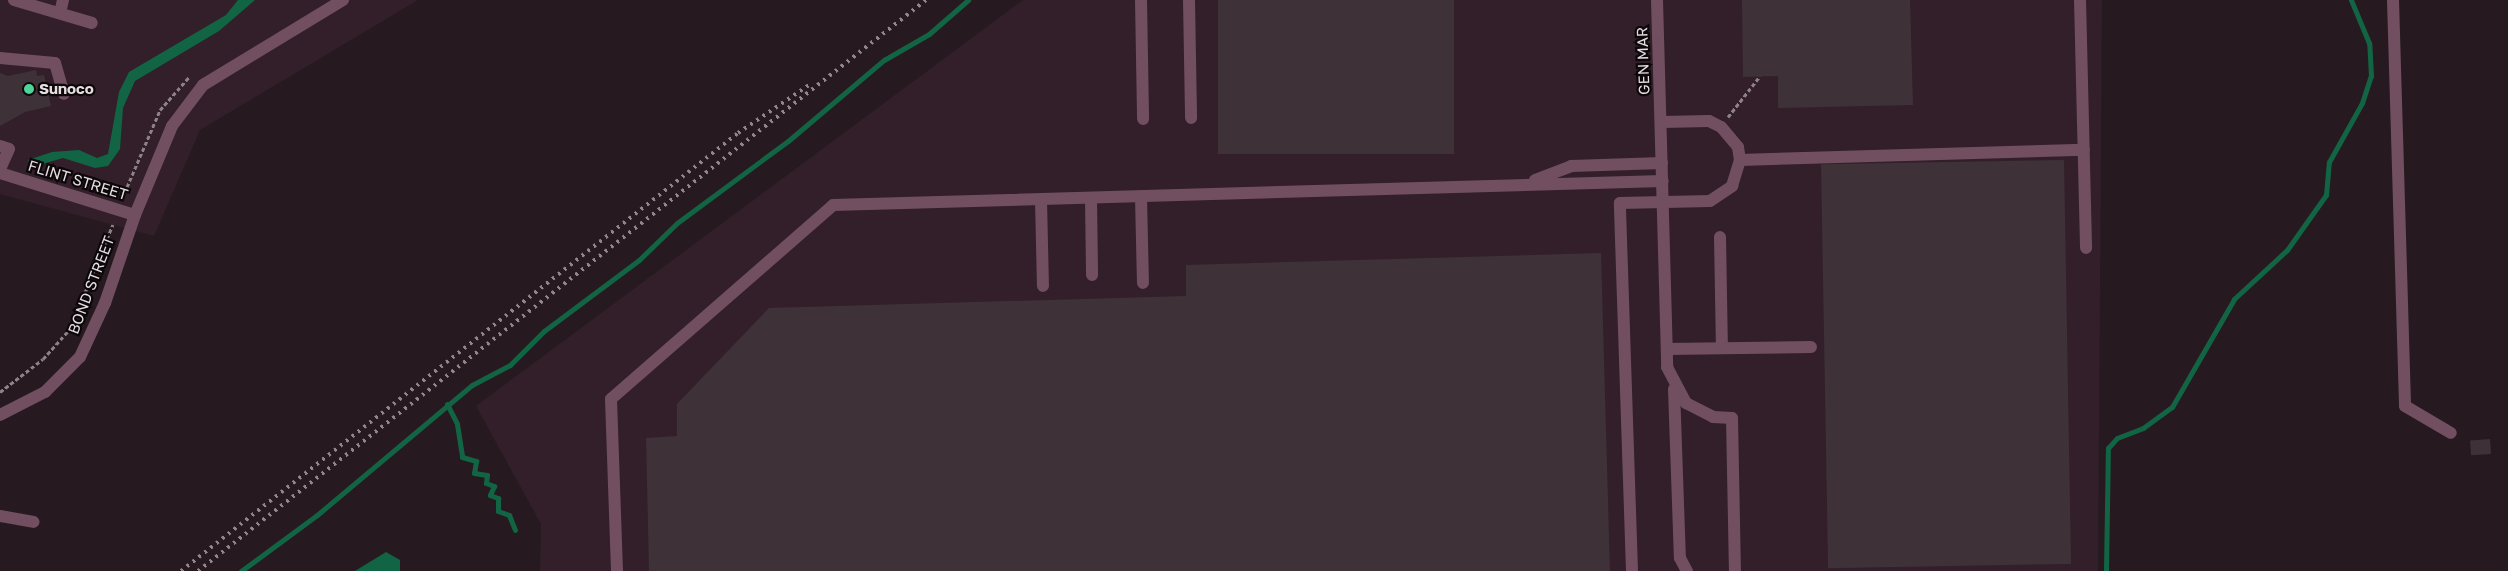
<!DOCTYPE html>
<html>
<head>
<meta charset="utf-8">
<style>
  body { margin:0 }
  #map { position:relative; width:2508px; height:571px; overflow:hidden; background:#261a20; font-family:"Golos Text",sans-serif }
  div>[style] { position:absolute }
  .built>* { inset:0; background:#321f29 }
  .water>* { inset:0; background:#126544 }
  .stream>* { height:5px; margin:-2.5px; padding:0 2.5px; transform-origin:2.5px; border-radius:2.5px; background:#126544 }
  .building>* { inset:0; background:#3f3138; transform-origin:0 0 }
  .path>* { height:3px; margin-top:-1.5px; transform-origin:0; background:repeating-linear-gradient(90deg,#8d8288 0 4px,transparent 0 6.5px) }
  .minor>* { height:12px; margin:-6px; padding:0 6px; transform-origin:6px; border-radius:6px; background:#714f61 }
  .rail>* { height:4px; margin-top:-2px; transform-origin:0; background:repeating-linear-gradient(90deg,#90868b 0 2.5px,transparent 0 7.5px) }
  .dots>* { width:14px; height:14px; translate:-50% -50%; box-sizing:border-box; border:2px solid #0c0709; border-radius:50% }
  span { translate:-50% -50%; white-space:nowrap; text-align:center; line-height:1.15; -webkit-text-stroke:4.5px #0c0709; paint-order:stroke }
  .street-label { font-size:15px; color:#e7dee3 }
  .poi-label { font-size:15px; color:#e7dee3; font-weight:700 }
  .left { translate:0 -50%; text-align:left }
</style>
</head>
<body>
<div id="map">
  <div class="built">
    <div style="clip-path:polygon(0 0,418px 0,200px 130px,154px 236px,0 194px)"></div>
    <div style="clip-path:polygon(1023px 0,2102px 0,2098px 571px,540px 571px,541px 524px,476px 406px)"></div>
  </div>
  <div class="water">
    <div style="clip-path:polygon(238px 0,255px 0,219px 31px,135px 81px,123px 108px,120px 149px,108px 166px,95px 168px,63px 158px,32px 167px,28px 160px,52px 152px,79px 150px,97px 158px,108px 154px,119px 92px,129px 72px,226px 15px)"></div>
    <div style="clip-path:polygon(386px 552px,400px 560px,400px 571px,355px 571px)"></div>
  </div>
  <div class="stream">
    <div style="left:447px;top:404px;width:22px;rotate:63deg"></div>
    <div style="left:457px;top:424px;width:33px;rotate:81deg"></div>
    <div style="left:462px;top:457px;width:15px;rotate:16deg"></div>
    <div style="left:476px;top:461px;width:12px;rotate:99deg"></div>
    <div style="left:474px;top:473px;width:13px;rotate:9deg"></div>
    <div style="left:487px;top:475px;width:8px;rotate:97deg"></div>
    <div style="left:486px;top:483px;width:9px;rotate:21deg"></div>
    <div style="left:494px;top:486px;width:10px;rotate:114deg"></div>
    <div style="left:490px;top:495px;width:9px;rotate:21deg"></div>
    <div style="left:498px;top:498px;width:13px;rotate:90deg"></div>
    <div style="left:498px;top:511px;width:12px;rotate:20deg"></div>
    <div style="left:509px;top:515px;width:16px;rotate:68deg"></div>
    <div style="left:241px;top:571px;width:94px;rotate:-36.4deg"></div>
    <div style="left:317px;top:515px;width:202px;rotate:-40deg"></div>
    <div style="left:472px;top:385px;width:43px;rotate:-27.8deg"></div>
    <div style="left:510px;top:365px;width:48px;rotate:-45deg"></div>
    <div style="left:544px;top:331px;width:119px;rotate:-36.8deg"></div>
    <div style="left:639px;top:260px;width:53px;rotate:-44.2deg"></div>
    <div style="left:677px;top:223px;width:138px;rotate:-36.5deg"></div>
    <div style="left:788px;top:141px;width:126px;rotate:-40.2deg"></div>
    <div style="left:884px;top:60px;width:52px;rotate:-30deg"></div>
    <div style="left:929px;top:34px;width:52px;rotate:-41.1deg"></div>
    <div style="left:2106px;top:571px;width:123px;rotate:-89.1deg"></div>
    <div style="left:2108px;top:448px;width:13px;rotate:-48deg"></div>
    <div style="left:2117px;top:438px;width:28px;rotate:-21deg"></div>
    <div style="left:2143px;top:428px;width:36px;rotate:-36deg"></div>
    <div style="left:2172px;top:407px;width:125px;rotate:-60.1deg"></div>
    <div style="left:2234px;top:299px;width:72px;rotate:-42.8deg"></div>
    <div style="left:2287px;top:250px;width:67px;rotate:-54.7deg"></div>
    <div style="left:2326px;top:195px;width:33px;rotate:-85deg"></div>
    <div style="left:2329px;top:162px;width:68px;rotate:-60.8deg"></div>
    <div style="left:2362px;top:103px;width:28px;rotate:-72deg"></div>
    <div style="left:2371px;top:76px;width:33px;rotate:-93deg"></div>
    <div style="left:2369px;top:43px;width:47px;rotate:-112.7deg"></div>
  </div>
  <div class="building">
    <div style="left:1218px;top:0;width:236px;height:154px"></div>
    <div style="clip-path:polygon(1742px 0,1910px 0,1913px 105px,1778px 108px,1778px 76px,1743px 77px)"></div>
    <div style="clip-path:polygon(36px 70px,37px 76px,44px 75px,51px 106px,25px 112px,0 126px,0 73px,8px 76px)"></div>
    <div style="left:2064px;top:160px;width:404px;height:243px;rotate:89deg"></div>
    <div style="clip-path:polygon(1601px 253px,1610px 571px,649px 571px,646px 438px,677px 436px,677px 404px,769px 308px,1186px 296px,1186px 265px)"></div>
    <div style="left:2490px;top:439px;width:15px;height:20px;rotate:86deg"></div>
  </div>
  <div class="path">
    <div style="left:1728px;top:117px;width:52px;rotate:-52deg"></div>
    <div style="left:115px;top:193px;width:13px;rotate:-27deg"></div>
    <div style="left:127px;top:187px;width:84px;rotate:-66.8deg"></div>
    <div style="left:160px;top:110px;width:44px;rotate:-48.7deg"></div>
    <div style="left:0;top:392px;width:54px;rotate:-37.5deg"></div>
    <div style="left:43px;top:359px;width:40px;rotate:-48deg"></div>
    <div style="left:70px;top:329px;width:113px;rotate:-67.7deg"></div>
  </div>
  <div class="minor">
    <div style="left:14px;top:0;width:81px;rotate:16.4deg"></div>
    <div style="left:1141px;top:0;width:119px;rotate:89deg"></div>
    <div style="left:1189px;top:0;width:118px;rotate:89deg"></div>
    <div style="left:1657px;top:0;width:367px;rotate:88.4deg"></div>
    <div style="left:1667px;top:367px;width:41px;rotate:62.2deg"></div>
    <div style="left:1686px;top:403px;width:30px;rotate:27deg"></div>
    <div style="left:1713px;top:417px;width:19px;rotate:3deg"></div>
    <div style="left:1732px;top:418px;width:153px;rotate:88.9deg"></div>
    <div style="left:2080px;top:0;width:248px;rotate:88.6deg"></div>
    <div style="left:2393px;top:0;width:406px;rotate:88.3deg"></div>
    <div style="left:2405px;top:406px;width:53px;rotate:30.4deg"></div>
    <div style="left:60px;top:13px;width:13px;rotate:-77deg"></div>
    <div style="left:0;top:58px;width:55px;rotate:5.2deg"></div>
    <div style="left:55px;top:63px;width:32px;rotate:74deg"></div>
    <div style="left:0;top:146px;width:9px;rotate:18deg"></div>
    <div style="left:9px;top:149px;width:22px;rotate:114deg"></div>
    <div style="left:1740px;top:160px;width:344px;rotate:-1.7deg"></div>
    <div style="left:0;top:173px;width:141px;rotate:17.3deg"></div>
    <div style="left:135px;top:215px;width:96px;rotate:-67.4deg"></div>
    <div style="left:172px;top:126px;width:51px;rotate:-52.9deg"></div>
    <div style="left:203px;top:85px;width:164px;rotate:-31.3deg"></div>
    <div style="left:1535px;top:180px;width:39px;rotate:-21deg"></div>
    <div style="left:1571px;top:166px;width:91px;rotate:-1.9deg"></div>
    <div style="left:1141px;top:197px;width:86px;rotate:88.7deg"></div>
    <div style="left:1091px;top:199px;width:76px;rotate:89.2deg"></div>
    <div style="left:1041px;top:200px;width:86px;rotate:88.7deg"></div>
    <div style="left:1720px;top:237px;width:111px;rotate:89deg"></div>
    <div style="left:1667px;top:349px;width:144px;rotate:-0.8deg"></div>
    <div style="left:1674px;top:389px;width:169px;rotate:88deg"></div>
    <div style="left:1680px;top:558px;width:15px;rotate:62deg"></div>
    <div style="left:0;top:415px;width:51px;rotate:-27.1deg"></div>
    <div style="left:45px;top:392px;width:49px;rotate:-45deg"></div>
    <div style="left:80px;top:357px;width:60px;rotate:-65.2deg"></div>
    <div style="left:105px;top:303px;width:93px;rotate:-71.2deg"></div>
    <div style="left:0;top:516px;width:34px;rotate:10deg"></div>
    <div style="left:617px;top:571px;width:172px;rotate:-92deg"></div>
    <div style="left:611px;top:399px;width:295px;rotate:-41.1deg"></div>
    <div style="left:833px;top:205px;width:830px;rotate:-1.66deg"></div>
    <div style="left:1632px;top:571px;width:368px;rotate:-91.9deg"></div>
    <div style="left:1620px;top:203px;width:90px;rotate:-1.3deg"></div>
    <div style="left:1710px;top:201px;width:27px;rotate:-34deg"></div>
    <div style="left:1732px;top:186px;width:27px;rotate:-73deg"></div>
    <div style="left:1740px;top:160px;width:13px;rotate:-99deg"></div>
    <div style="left:1738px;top:147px;width:26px;rotate:-130deg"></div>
    <div style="left:1721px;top:127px;width:13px;rotate:-153deg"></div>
    <div style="left:1709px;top:121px;width:47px;rotate:178.8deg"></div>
  </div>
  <div class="rail">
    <div style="left:181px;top:571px;width:709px;rotate:-38.18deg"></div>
    <div style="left:738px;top:133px;width:86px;rotate:-34.1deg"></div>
    <div style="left:198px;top:571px;width:925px;rotate:-38.11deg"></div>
  </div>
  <div class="dots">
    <div style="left:29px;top:89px;background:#4ed399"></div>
  </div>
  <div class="street-label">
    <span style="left:1643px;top:61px;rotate:-92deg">GEN MAR</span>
    <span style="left:78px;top:180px;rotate:17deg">FLINT STREET</span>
    <span style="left:91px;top:285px;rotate:-69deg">BOND STREET</span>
  </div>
  <div class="poi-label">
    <span class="left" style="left:39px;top:89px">Sunoco</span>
  </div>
</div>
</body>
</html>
